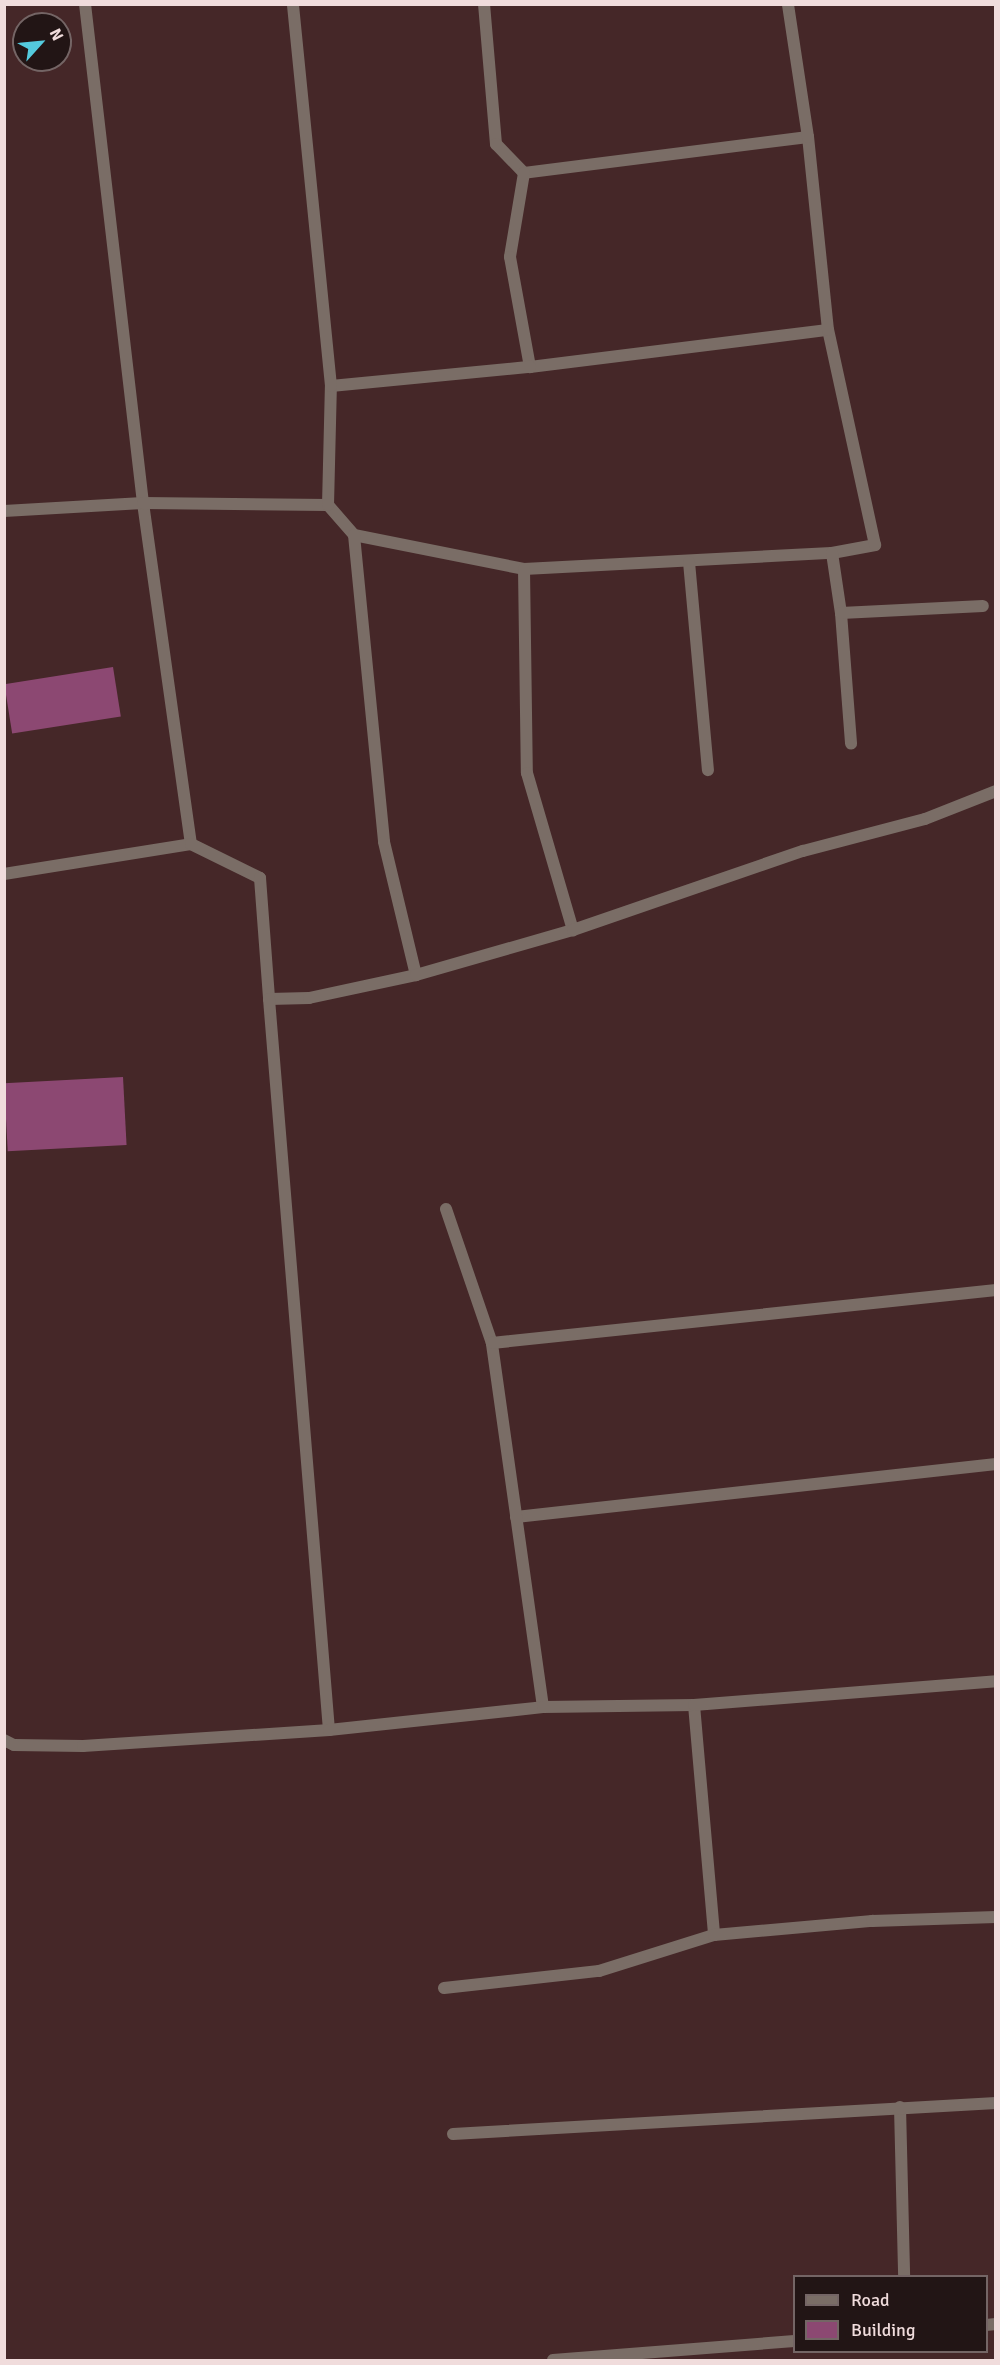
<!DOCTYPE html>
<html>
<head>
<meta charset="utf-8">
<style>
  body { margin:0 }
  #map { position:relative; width:1000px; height:2365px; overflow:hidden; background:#452728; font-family:Signika,sans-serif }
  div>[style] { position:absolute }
  .building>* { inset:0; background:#8c4872; transform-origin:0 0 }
  .street>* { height:12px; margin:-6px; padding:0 6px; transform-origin:6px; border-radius:6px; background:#7a6d66 }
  span { translate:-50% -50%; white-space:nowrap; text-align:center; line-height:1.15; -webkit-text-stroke:6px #221515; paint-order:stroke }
  .frame { position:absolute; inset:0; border:6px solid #f0dcdc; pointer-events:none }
  .legend { position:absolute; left:793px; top:2275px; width:195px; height:78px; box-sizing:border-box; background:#221515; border:2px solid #746565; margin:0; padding:8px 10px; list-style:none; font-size:18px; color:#f0dcdc }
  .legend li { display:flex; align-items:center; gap:12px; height:30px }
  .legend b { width:30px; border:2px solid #746565 }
  .north { position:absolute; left:12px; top:12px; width:60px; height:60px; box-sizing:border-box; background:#221515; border:2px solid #746565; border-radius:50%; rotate:63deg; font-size:16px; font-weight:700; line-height:24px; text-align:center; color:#f0dcdc }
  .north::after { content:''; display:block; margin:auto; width:21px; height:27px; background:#54cadd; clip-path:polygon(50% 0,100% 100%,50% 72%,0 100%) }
</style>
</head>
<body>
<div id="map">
  <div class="building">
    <div style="left:113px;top:667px;width:50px;height:110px;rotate:81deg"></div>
    <div style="left:123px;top:1077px;width:68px;height:119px;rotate:87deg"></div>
  </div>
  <div class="street">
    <div style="left:85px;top:4px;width:502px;rotate:83.37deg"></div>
    <div style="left:143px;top:503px;width:344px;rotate:82deg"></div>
    <div style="left:484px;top:4px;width:141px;rotate:85.1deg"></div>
    <div style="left:496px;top:144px;width:40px;rotate:46deg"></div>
    <div style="left:808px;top:137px;width:286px;rotate:172.8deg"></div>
    <div style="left:524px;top:173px;width:85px;rotate:99.5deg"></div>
    <div style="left:510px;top:257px;width:112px;rotate:79.7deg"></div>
    <div style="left:530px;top:367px;width:300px;rotate:-7.1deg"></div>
    <div style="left:331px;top:386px;width:200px;rotate:-5.5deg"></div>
    <div style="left:328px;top:505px;width:40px;rotate:49deg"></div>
    <div style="left:354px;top:535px;width:173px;rotate:11.3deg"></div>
    <div style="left:524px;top:569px;width:308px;rotate:-3deg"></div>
    <div style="left:832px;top:553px;width:44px;rotate:-10.5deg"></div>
    <div style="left:875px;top:545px;width:220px;rotate:-102.3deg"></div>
    <div style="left:828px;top:330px;width:194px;rotate:-95.9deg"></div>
    <div style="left:808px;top:137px;width:134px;rotate:-98.6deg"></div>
    <div style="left:4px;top:511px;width:139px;rotate:-3.3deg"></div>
    <div style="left:143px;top:503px;width:185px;rotate:0.6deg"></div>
    <div style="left:328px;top:505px;width:119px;rotate:-88.6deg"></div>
    <div style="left:331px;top:386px;width:384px;rotate:-95.7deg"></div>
    <div style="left:354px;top:535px;width:308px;rotate:84.4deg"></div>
    <div style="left:384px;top:842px;width:137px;rotate:76.5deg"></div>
    <div style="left:832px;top:553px;width:61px;rotate:81.5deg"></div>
    <div style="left:841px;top:613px;width:131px;rotate:85.6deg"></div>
    <div style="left:689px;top:562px;width:209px;rotate:84.8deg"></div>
    <div style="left:524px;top:569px;width:204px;rotate:89.2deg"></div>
    <div style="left:527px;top:773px;width:164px;rotate:73.7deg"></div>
    <div style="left:841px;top:613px;width:142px;rotate:-2.8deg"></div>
    <div style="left:4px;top:874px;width:189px;rotate:-9.1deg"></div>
    <div style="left:191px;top:844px;width:77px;rotate:26.2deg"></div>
    <div style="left:260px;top:878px;width:121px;rotate:85.7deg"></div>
    <div style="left:269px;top:999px;width:40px;rotate:-1.4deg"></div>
    <div style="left:309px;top:998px;width:109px;rotate:-12.1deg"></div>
    <div style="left:416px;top:975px;width:163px;rotate:-16deg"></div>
    <div style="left:573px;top:930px;width:243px;rotate:-19deg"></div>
    <div style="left:803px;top:851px;width:126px;rotate:-14.7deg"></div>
    <div style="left:925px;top:819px;width:76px;rotate:-21.5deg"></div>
    <div style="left:269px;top:999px;width:733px;rotate:85.31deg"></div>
    <div style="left:446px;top:1209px;width:142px;rotate:71.1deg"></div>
    <div style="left:516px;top:1517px;width:483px;rotate:-6.3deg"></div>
    <div style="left:694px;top:1705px;width:231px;rotate:85deg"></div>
    <div style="left:543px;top:1707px;width:368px;rotate:-98deg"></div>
    <div style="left:492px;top:1343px;width:507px;rotate:-6deg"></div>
    <div style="left:4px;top:1740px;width:11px;rotate:27deg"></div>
    <div style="left:14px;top:1745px;width:69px;rotate:0.8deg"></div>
    <div style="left:83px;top:1746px;width:247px;rotate:-3.7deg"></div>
    <div style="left:329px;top:1730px;width:215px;rotate:-6.1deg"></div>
    <div style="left:543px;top:1707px;width:151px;rotate:-0.8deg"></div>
    <div style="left:694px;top:1705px;width:303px;rotate:-4.5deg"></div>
    <div style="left:444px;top:1988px;width:156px;rotate:-6.3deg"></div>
    <div style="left:599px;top:1971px;width:121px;rotate:-17.4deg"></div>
    <div style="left:714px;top:1935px;width:159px;rotate:-5.1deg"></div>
    <div style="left:872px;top:1921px;width:124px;rotate:-1.8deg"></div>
    <div style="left:900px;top:2107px;width:169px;rotate:88.6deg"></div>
    <div style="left:453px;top:2134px;width:544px;rotate:-3.27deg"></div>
    <div style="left:986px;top:2325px;width:10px;rotate:-6deg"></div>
    <div style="left:553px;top:2360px;width:242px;rotate:-4.5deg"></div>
  </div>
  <div class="frame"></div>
  <ul class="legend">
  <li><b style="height:8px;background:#7a6d66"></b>Road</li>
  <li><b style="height:16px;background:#8c4872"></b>Building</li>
  </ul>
  <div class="north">N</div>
</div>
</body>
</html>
